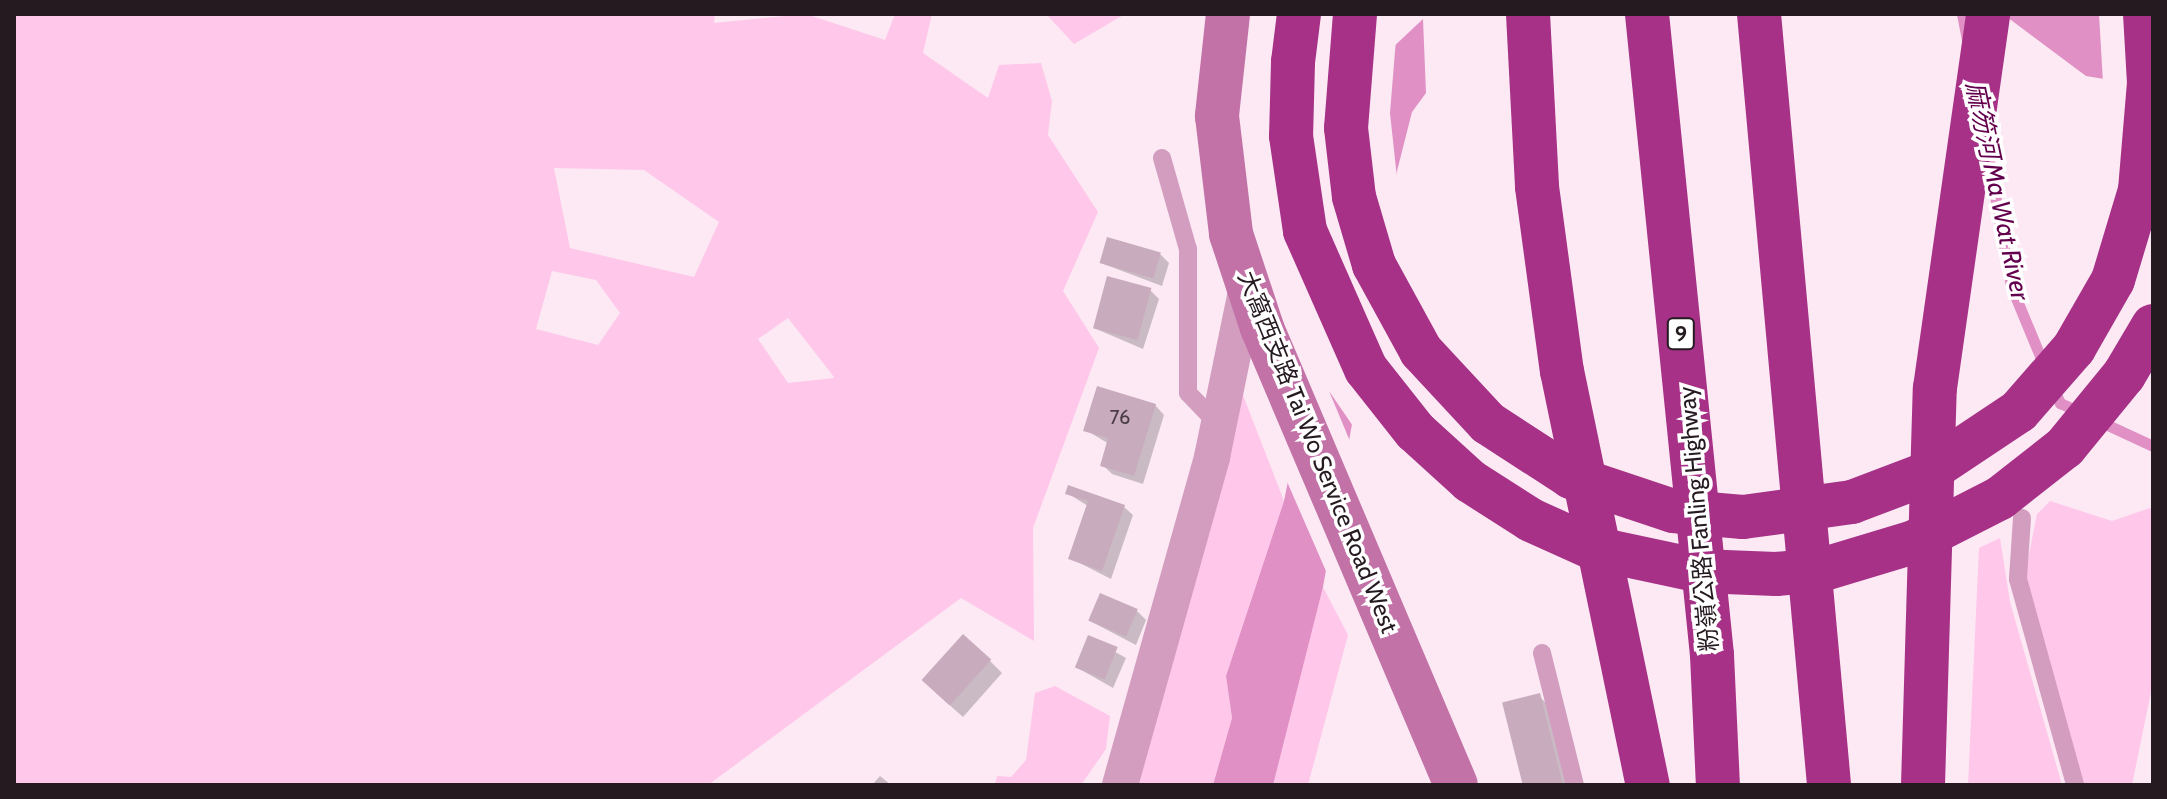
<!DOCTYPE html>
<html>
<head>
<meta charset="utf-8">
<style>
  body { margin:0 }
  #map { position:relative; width:2167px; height:799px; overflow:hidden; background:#fce9f4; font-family:Cabin,"Noto Sans TC",sans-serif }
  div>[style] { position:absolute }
  .green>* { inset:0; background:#ffc7ea }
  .water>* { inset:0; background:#e090c4 }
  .pier>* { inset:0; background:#fce9f4 }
  .shadow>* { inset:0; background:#0003 }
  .stream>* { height:11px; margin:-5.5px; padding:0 5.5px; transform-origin:5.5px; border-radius:5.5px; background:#e090c4 }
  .building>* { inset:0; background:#c8acbd; transform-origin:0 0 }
  .lane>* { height:18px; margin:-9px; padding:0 9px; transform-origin:9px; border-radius:9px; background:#d39dc0 }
  .street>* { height:36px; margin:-18px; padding:0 18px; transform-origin:18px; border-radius:18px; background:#d39dc0 }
  .secondary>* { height:44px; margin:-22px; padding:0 22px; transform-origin:22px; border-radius:22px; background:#c272a7 }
  .highway>* { height:44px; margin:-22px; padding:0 22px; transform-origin:22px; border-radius:22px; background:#a63186 }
  .highway-bridge>* { height:44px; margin:-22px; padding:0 22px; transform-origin:22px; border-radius:22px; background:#a63186 }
  span { translate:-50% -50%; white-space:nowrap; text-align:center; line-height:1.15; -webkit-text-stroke:7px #fff; paint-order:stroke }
  .number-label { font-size:20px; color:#4d3e47 }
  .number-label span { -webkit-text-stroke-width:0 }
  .shield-label span { padding:2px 6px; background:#fff; border:2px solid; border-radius:6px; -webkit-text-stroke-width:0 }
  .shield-label { font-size:22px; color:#241a20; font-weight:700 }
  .street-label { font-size:24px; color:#241a20 }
  .water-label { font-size:26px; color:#63004d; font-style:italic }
  .frame { position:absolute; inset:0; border:16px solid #241a20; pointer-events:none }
</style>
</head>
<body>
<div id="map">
  <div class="green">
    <div style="clip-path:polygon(evenodd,14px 14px,715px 14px,714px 23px,806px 14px,885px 40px,895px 14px,932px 14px,923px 53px,988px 98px,999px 65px,1041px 63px,1052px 101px,1048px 135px,1098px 212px,1063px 291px,1099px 348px,1033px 528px,1034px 641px,961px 598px,708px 785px,14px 785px,14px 14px,554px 168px,644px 170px,719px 222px,694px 277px,570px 248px,554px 168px,14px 14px,552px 271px,596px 280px,620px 313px,598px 345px,536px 329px,552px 271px,14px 14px,788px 318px,834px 377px,834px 378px,788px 383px,758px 339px,788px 318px)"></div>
    <div style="clip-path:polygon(1046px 14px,1125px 14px,1074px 44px)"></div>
    <div style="clip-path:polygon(1241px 390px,1284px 501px,1226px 676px,1232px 718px,1213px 785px,1133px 785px)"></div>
    <div style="clip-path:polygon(2050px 501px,2112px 521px,2153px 507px,2153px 682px,2132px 785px,2083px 785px,2024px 579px,2037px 514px)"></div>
    <div style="clip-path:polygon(2000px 538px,2010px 602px,2062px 785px,1968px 785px,1979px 548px)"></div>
    <div style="clip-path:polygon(1323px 587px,1348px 635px,1308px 785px,1268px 785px)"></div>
    <div style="clip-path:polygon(1055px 686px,1110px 716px,1106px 749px,1081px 785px,995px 785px,997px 776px,1011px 777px,1026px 760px,1035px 693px)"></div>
  </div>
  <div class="water">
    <div style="clip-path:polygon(2003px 14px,2143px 14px,2153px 87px,2086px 76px)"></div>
    <div style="clip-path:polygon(1423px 19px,1426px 93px,1412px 112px,1397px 171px,1323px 587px,1273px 785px,1213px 785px,1232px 718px,1226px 676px,1284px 501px,1372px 67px)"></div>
  </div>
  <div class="pier">
    <div style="clip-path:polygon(2099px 14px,2153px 14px,2153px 91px,2103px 83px)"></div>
    <div style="clip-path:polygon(1396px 39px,1390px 113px,1398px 187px,1355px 429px,1329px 391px,1352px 446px,1329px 578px,1285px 477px,1368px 66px)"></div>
  </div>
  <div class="shadow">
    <div style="clip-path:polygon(1160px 254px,1169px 263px,1162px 286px,1101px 263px)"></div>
    <div style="clip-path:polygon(1150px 290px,1159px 299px,1143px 349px,1094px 328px)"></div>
    <div style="clip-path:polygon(1155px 405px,1164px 415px,1143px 484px,1112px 474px,1103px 465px,1109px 444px,1086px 430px)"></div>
    <div style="clip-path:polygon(1067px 493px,1123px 506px,1133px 515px,1111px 579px,1070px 558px,1088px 506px)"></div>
    <div style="clip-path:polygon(1137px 611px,1146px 620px,1136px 645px,1090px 621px)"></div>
    <div style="clip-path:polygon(1089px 637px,1126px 658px,1113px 688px,1076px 667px)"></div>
    <div style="clip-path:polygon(989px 660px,1002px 673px,963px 717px,936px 693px)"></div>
    <div style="clip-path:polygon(1539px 696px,1552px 709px,1571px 785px,1524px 785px)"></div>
    <div style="clip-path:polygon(880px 776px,891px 785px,872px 785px)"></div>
  </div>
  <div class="stream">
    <div style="left:1962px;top:14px;width:25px;rotate:79deg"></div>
    <div style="left:1987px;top:150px;width:138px;rotate:80deg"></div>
    <div style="left:2011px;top:286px;width:89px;rotate:67.5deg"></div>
    <div style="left:2053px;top:388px;width:17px;rotate:65deg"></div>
    <div style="left:2060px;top:403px;width:22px;rotate:24deg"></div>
    <div style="left:2099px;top:421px;width:60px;rotate:24.8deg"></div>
  </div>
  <div class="building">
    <div style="left:1107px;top:237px;width:56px;height:27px;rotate:16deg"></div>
    <div style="left:1107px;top:276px;width:46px;height:54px;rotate:15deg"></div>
    <div style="clip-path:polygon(1097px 386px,1156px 404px,1134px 476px,1100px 466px,1108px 438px,1083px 431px)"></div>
    <div style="clip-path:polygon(1068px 485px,1125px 505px,1102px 571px,1068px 559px,1088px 501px,1065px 494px)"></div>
    <div style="left:1100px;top:593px;width:41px;height:30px;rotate:23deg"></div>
    <div style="left:963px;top:634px;width:38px;height:62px;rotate:42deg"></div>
    <div style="left:1088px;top:635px;width:32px;height:35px;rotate:22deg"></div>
    <div style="left:1540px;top:693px;width:95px;height:39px;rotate:76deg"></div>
  </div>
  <div class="lane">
    <div style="left:1162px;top:158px;width:95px;rotate:74.1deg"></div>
    <div style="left:1188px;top:249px;width:144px;rotate:90deg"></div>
    <div style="left:1188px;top:393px;width:43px;rotate:45.9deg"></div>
    <div style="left:2022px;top:518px;width:61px;rotate:93.8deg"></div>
    <div style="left:2018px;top:579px;width:214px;rotate:74.5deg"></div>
    <div style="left:1542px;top:653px;width:136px;rotate:76deg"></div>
  </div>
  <div class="street">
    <div style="left:1120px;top:785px;width:341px;rotate:-74.3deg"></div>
    <div style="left:1212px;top:457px;width:174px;rotate:-78.4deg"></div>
  </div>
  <div class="secondary">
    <div style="left:1228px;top:14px;width:103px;rotate:96.2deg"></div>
    <div style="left:1217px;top:116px;width:119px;rotate:83.2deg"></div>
    <div style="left:1231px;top:234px;width:99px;rotate:71.7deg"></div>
    <div style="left:1262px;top:328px;width:496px;rotate:67deg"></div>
  </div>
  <div class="highway">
    <div style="left:1528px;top:14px;width:173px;rotate:87deg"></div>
    <div style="left:1537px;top:187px;width:186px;rotate:82.3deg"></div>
    <div style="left:1562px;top:371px;width:423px;rotate:78.3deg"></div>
    <div style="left:1647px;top:14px;width:644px;rotate:84.21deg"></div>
    <div style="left:1712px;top:655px;width:130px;rotate:87.4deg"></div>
    <div style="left:1759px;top:14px;width:774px;rotate:84.81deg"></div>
    <div style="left:1293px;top:62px;width:48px;rotate:-82.9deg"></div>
    <div style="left:1923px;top:785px;width:397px;rotate:-88.3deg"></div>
    <div style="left:1935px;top:388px;width:378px;rotate:-81.9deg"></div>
  </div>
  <div class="highway-bridge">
    <div style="left:1355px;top:14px;width:114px;rotate:94.5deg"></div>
    <div style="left:1346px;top:128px;width:69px;rotate:83.4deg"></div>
    <div style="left:1354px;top:197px;width:71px;rotate:73.6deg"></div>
    <div style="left:1374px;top:265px;width:98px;rotate:61.3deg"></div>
    <div style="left:1421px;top:351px;width:98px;rotate:47.1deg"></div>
    <div style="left:1488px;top:423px;width:99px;rotate:33deg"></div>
    <div style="left:1571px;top:477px;width:108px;rotate:18.4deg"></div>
    <div style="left:1673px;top:511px;width:70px;rotate:4.9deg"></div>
    <div style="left:1743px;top:517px;width:110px;rotate:-7.8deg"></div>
    <div style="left:1852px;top:502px;width:76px;rotate:-20.8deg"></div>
    <div style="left:1923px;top:475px;width:115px;rotate:-33.7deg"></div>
    <div style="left:2019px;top:411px;width:84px;rotate:-48.9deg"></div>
    <div style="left:2074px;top:348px;width:78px;rotate:-60.2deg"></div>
    <div style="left:2113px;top:280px;width:94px;rotate:-73.3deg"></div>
    <div style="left:2140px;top:190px;width:107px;rotate:-85.2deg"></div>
    <div style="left:2149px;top:83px;width:69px;rotate:-93.3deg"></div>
    <div style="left:1293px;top:62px;width:74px;rotate:91.5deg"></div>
    <div style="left:1291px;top:136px;width:96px;rotate:81.6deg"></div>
    <div style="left:1305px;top:231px;width:151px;rotate:66.2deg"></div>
    <div style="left:1366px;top:369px;width:79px;rotate:51.7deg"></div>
    <div style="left:1415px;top:431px;width:74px;rotate:42.3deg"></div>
    <div style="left:1470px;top:481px;width:72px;rotate:32.6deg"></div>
    <div style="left:1531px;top:520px;width:68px;rotate:24.3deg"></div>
    <div style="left:1593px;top:548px;width:109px;rotate:12.1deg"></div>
    <div style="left:1700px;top:571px;width:76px;rotate:2.3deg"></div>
    <div style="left:1776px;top:574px;width:45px;rotate:-5.1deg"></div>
    <div style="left:1821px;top:570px;width:97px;rotate:-16.8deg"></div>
    <div style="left:1914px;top:542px;width:97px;rotate:-27.1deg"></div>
    <div style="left:2000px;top:498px;width:83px;rotate:-38.1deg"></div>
    <div style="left:2065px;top:447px;width:93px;rotate:-50.7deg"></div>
    <div style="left:2124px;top:375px;width:57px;rotate:-59.4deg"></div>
  </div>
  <div class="number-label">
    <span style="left:1120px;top:417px">76</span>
  </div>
  <div class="shield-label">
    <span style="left:1681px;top:334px">9</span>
  </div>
  <div class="street-label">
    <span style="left:1318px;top:452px;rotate:68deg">大窩西支路 Tai Wo Service Road West</span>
    <span style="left:1698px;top:519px;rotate:-95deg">粉嶺公路 Fanling Highway</span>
  </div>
  <div class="water-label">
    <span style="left:1997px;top:191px;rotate:78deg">麻笏河 Ma Wat River</span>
  </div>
  <div class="frame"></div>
</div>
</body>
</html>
